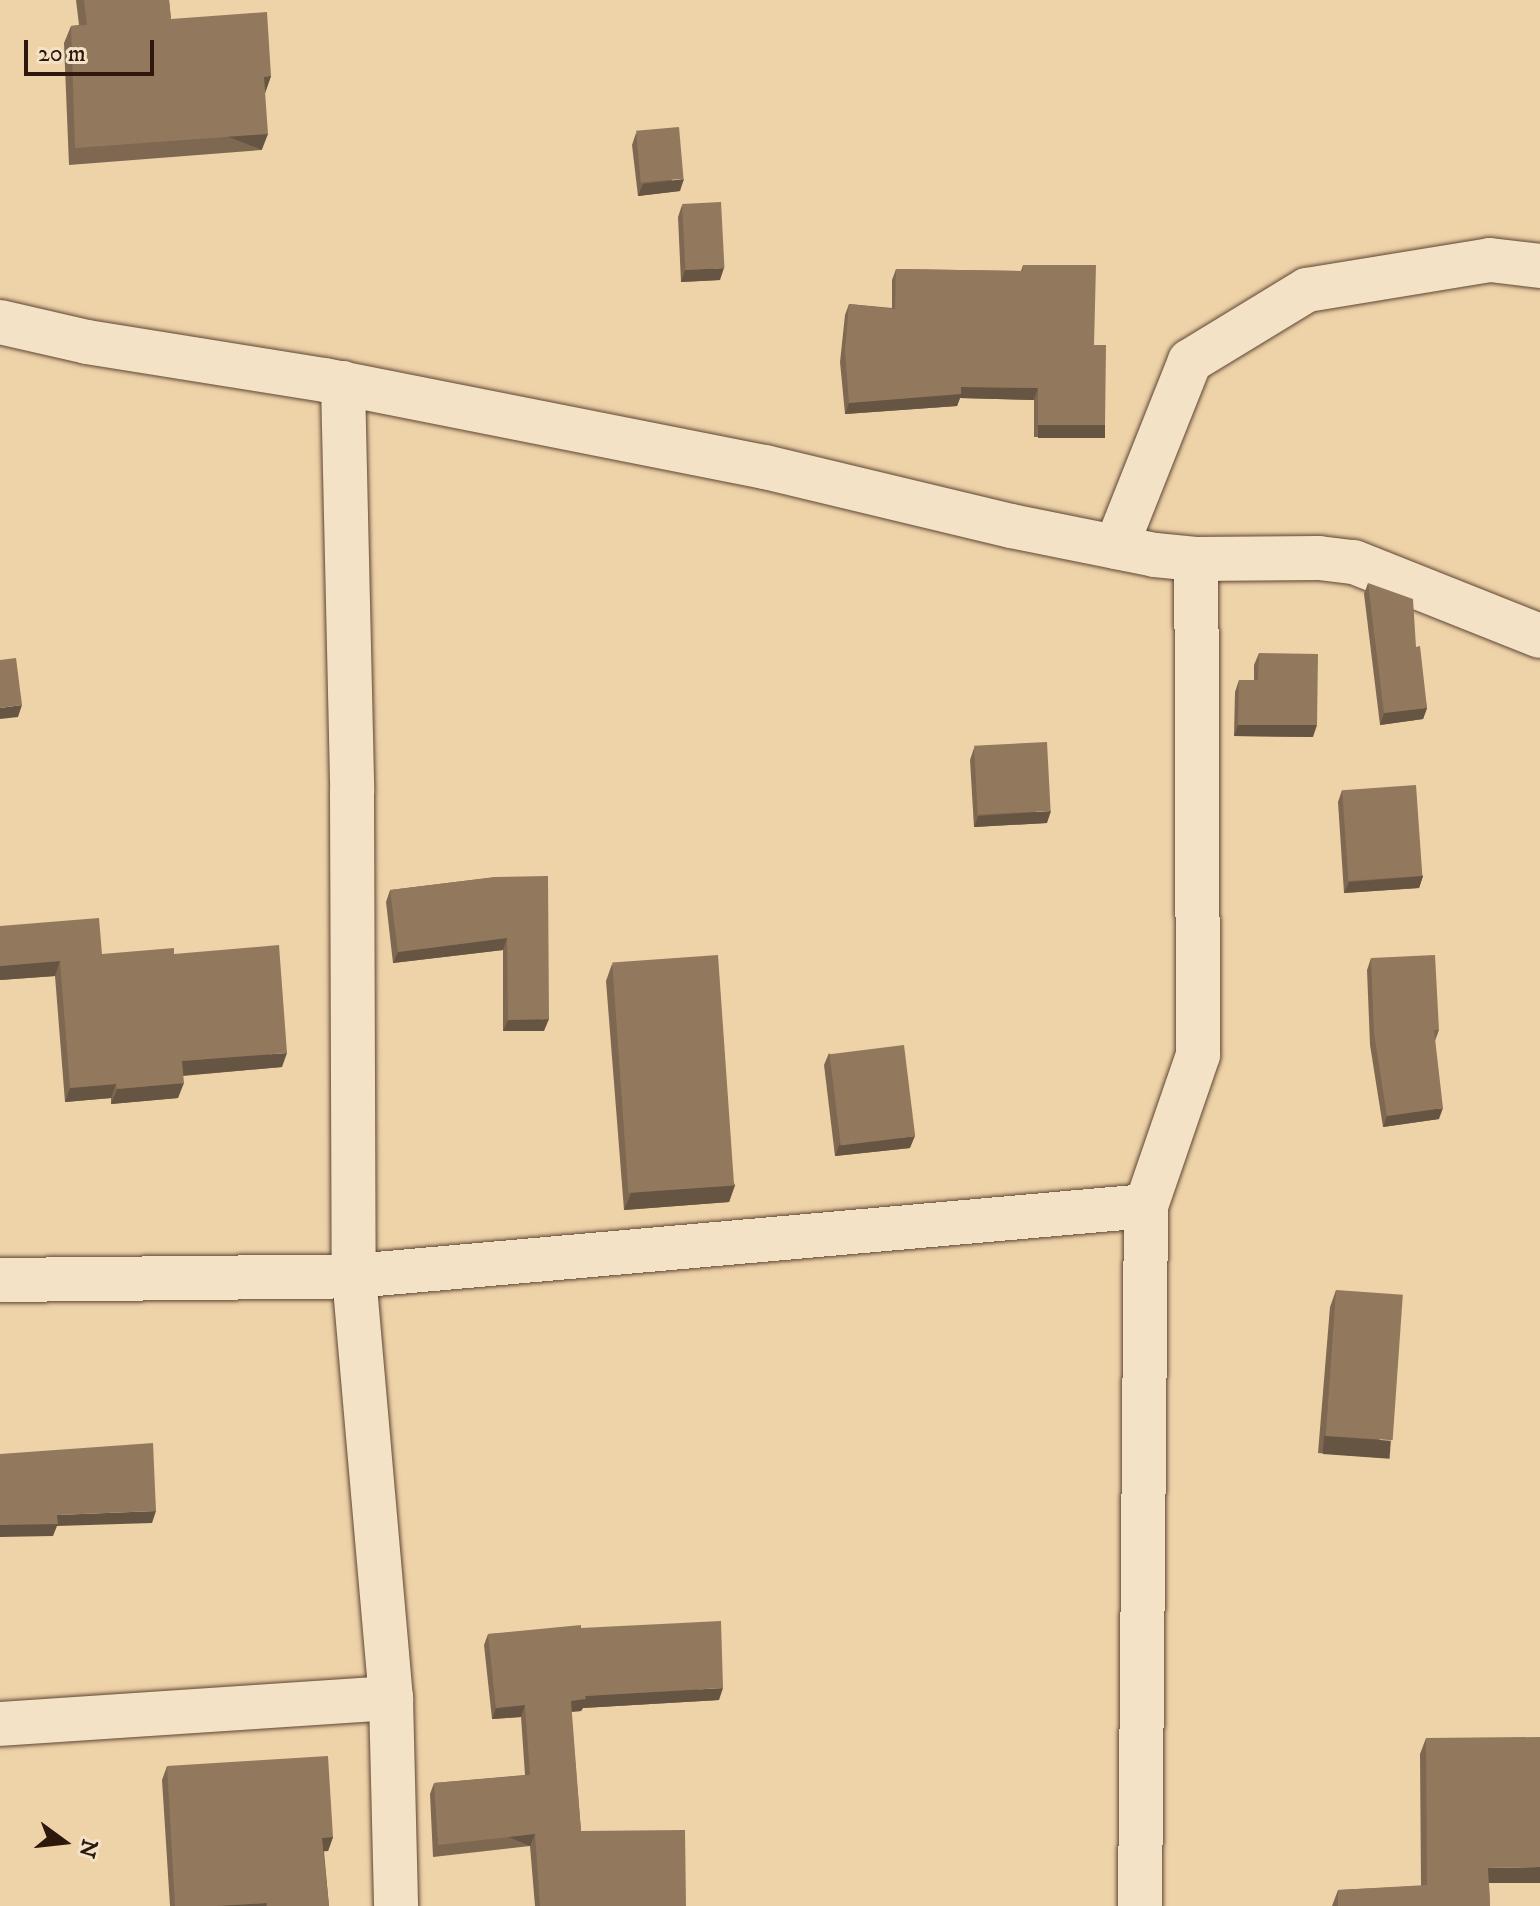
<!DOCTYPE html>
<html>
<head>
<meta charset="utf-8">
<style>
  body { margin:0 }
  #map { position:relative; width:1540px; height:1906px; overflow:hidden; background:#eed2a8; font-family:"IM FELL DW Pica",serif }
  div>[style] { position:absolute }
  .roads { filter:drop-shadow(0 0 2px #5e4634) drop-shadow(0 0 2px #5e4634) }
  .street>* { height:44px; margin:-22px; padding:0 22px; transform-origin:22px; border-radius:22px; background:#f4e2c6 }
  .wall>* { inset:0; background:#7e6851 }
  .shaded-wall>* { inset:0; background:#665542; transform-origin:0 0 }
  .building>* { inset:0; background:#92795e; transform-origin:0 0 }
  span { translate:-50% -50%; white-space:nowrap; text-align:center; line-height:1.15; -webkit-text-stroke:8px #f4e2c6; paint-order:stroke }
  .north { position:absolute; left:24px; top:1802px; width:80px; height:80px; -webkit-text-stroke:6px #f4e2c6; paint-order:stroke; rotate:105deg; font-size:22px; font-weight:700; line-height:32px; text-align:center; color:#2e180e }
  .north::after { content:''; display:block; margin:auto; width:28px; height:36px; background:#2e180e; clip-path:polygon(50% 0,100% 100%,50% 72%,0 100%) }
  .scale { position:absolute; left:24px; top:40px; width:130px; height:36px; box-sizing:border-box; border:4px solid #2e180e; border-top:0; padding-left:10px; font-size:24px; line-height:28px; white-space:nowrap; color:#2e180e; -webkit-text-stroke:6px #f4e2c6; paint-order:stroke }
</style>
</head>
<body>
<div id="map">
  <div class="roads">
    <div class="street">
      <div style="left:0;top:322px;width:89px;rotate:12.9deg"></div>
      <div style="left:87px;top:342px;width:241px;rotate:9.1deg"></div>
      <div style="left:325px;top:380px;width:449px;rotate:11.2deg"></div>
      <div style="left:765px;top:467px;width:253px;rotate:13.5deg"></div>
      <div style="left:1011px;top:526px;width:147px;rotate:11.4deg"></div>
      <div style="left:1155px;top:555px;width:41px;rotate:5.6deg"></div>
      <div style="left:1196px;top:559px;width:123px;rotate:-0.5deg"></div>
      <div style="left:1319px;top:558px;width:35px;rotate:7deg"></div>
      <div style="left:1354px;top:562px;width:200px;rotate:21.7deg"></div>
      <div style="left:343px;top:383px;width:409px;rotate:88.7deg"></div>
      <div style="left:352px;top:792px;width:484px;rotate:89.8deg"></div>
      <div style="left:354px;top:1276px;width:424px;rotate:85deg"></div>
      <div style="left:391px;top:1698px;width:208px;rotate:88.6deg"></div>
      <div style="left:1116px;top:547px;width:200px;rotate:-68.3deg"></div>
      <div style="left:1190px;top:361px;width:137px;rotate:-31.3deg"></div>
      <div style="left:1307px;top:290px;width:185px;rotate:-9.3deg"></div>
      <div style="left:1490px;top:260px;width:50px;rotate:6.8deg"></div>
      <div style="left:0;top:1280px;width:354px;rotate:-0.6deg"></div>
      <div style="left:354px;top:1276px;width:795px;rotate:-5.05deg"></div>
      <div style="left:0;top:1724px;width:392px;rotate:-3.8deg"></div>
      <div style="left:1140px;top:1906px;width:700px;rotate:-89.51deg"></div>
      <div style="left:1146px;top:1206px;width:160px;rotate:-71deg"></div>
      <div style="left:1198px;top:1055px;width:496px;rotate:-90.2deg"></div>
    </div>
  </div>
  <div class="wall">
    <div style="clip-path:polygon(76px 0,169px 0,171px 19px,271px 76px,265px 93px,262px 150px,69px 165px,64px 43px,71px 26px,79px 25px)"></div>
    <div style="clip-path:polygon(636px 133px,680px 191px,638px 196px,632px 145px)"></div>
    <div style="clip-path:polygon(682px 205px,720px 280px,681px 282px,678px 217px)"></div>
    <div style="clip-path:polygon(1023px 265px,1094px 345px,1101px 437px,1034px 437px,1034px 400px,960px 398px,957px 406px,845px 414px,840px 362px,845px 315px,849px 304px,892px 308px,892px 280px,896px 269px,1021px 271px)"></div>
    <div style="clip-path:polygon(1368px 583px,1416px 647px,1427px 708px,1423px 719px,1380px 725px,1364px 594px)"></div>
    <div style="clip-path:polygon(1259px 653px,1313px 737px,1234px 736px,1235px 692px,1239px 680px,1254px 680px,1254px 665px)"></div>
    <div style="clip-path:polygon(974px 748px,1047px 823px,974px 827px,970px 760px)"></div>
    <div style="clip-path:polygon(1342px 790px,1423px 876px,1419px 888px,1344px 893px,1338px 802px)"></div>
    <div style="clip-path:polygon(496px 877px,544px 1031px,503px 1031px,503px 950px,393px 963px,386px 902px,390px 890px)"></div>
    <div style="clip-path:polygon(0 926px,102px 954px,174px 954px,282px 1067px,183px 1076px,178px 1098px,111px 1104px,111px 1098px,65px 1102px,55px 976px,0 980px)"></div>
    <div style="clip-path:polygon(1371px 958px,1439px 1030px,1435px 1041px,1439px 1119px,1383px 1127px,1370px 1045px,1367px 970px)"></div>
    <div style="clip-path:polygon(612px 964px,735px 1185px,729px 1202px,624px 1210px,606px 981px)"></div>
    <div style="clip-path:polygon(829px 1053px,910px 1148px,835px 1156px,824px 1065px)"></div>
    <div style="clip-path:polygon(1336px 1290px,1385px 1458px,1318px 1453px,1330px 1307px)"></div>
    <div style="clip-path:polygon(581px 1628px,719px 1700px,583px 1708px,581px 1711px,571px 1712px,581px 1831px,686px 1906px,535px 1906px,530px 1846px,433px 1857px,430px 1794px,434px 1783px,525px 1775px,521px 1717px,492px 1719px,484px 1645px,488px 1634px)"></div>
    <div style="clip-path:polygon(1426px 1738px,1489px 1883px,1490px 1906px,1332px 1906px,1338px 1890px,1421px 1886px,1420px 1754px)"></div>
    <div style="clip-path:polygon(167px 1766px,333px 1837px,328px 1851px,324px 1851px,329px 1906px,170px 1906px,162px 1780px)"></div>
  </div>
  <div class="shaded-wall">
    <div style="clip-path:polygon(271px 76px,265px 93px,264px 77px)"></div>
    <div style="left:268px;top:134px;width:17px;height:194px;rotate:111deg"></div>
    <div style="clip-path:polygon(684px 179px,680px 191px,638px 196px,643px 184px)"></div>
    <div style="clip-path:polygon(724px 268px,720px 280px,681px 282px,685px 270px)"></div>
    <div style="clip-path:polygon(961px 387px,1038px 388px,1034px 400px,960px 398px,957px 406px,845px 414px,849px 403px)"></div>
    <div style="left:1038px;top:425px;width:67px;height:13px"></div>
    <div style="clip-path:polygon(22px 705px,18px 717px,0 719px,0 708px)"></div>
    <div style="clip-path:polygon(1427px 708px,1423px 719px,1380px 725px,1384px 713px)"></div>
    <div style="clip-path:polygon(1238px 725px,1317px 725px,1313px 737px,1234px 736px)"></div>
    <div style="clip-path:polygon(1051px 811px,1047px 823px,974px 827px,978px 816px)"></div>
    <div style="clip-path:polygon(1423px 876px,1419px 888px,1344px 893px,1349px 882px)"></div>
    <div style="clip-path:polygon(507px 938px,503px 950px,393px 963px,398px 952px)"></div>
    <div style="clip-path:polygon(60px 961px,55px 976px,0 980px,0 966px)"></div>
    <div style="clip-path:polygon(549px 1019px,544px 1031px,503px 1031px,508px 1020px)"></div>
    <div style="clip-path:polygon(287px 1053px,282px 1067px,177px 1076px,182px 1061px)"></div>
    <div style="clip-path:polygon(184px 1083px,178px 1098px,111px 1104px,117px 1089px)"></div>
    <div style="clip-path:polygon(116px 1084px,111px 1098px,65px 1102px,70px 1088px)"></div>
    <div style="clip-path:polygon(1443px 1108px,1439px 1119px,1383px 1127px,1387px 1116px)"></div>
    <div style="clip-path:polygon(915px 1136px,910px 1148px,835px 1156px,839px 1145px)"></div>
    <div style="clip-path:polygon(735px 1185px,729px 1202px,624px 1210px,631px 1193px)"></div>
    <div style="left:1324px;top:1436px;width:67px;height:18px;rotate:4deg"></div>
    <div style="clip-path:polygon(156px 1511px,152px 1523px,57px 1526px,53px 1536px,0 1537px,0 1525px,57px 1515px)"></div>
    <div style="clip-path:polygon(723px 1688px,719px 1700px,583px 1708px,581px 1711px,566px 1712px,571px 1701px,585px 1696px)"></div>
    <div style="clip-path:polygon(525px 1705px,521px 1717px,492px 1719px,496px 1708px)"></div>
    <div style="left:535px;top:1834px;width:13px;height:98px;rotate:113deg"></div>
    <div style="clip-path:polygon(333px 1837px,328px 1851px,317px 1852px,322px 1838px)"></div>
    <div style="clip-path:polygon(1540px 1867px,1540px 1883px,1482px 1883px,1488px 1868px)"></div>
    <div style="clip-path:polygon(267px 1903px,266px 1906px,215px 1906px)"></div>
  </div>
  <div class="building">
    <div style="clip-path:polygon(84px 0,169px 0,171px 19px,267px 12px,271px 76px,264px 77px,268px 134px,75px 148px,71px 26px,87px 25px)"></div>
    <div style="left:679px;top:127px;width:52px;height:43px;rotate:85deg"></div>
    <div style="left:721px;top:202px;width:66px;height:39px;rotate:87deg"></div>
    <div style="clip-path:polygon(1023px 265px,1096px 265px,1094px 345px,1106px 345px,1105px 425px,1038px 425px,1038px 388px,961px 387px,961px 394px,849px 403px,845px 351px,849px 304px,895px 309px,896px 269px,1023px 271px)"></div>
    <div style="clip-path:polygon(1368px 583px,1413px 599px,1416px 647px,1420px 646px,1427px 708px,1384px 713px)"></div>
    <div style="clip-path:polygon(1259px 653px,1318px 654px,1317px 725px,1238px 725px,1239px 680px,1258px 680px)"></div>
    <div style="clip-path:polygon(16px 658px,22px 705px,0 708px,0 660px)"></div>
    <div style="left:1047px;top:742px;width:69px;height:73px;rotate:87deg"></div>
    <div style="left:1416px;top:785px;width:91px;height:74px;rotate:86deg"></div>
    <div style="clip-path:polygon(548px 876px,549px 1019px,508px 1020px,507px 938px,398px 952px,390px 890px,496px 877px)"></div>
    <div style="clip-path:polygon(99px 918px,102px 954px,174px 948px,174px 954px,279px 945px,287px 1053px,182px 1061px,184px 1083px,117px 1089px,116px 1084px,70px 1088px,60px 961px,0 966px,0 926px)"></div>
    <div style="left:718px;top:955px;width:231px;height:106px;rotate:86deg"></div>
    <div style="clip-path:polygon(1435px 955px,1439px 1030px,1434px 1030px,1443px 1108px,1387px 1116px,1374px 1033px,1371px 958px)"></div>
    <div style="left:904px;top:1045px;width:92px;height:75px;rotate:83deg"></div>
    <div style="left:1336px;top:1290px;width:67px;height:146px;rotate:4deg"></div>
    <div style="clip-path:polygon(153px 1443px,156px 1511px,57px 1515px,58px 1524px,0 1525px,0 1454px)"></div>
    <div style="clip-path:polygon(721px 1621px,723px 1688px,585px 1696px,586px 1699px,571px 1701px,581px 1831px,685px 1830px,686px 1906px,540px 1906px,535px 1834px,438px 1845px,434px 1783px,530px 1775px,525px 1705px,496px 1708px,488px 1634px,581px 1625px,581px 1628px)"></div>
    <div style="clip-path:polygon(1540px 1737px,1540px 1867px,1488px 1868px,1490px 1906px,1338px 1906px,1338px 1890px,1427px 1885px,1426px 1738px)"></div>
    <div style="clip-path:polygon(328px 1756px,333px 1837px,322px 1838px,329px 1906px,267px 1906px,267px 1903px,215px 1906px,175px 1906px,167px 1766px)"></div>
  </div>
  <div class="north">N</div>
  <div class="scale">20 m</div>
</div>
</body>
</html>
